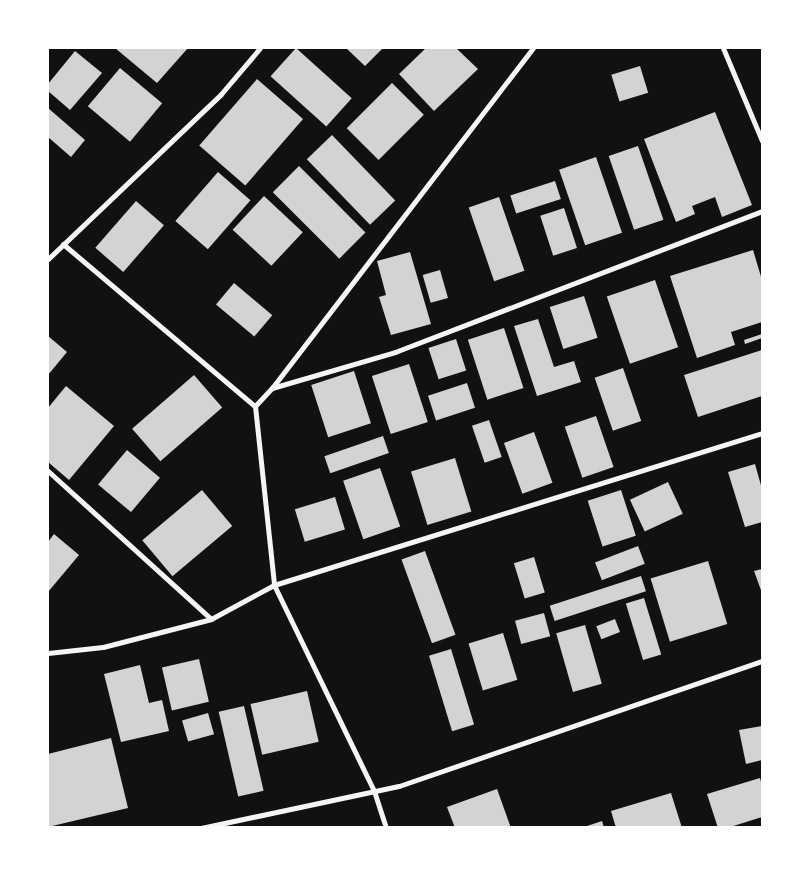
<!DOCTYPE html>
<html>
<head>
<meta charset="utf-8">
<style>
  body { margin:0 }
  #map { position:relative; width:810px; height:875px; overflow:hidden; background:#111; font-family:"Fira Sans",sans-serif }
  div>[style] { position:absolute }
  .building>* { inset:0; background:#d3d3d3; transform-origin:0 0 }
  .minor>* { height:5px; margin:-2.5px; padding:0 2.5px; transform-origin:2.5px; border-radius:2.5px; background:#f5f5f5 }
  span { translate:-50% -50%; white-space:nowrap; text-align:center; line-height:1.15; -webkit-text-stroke:5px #fff; paint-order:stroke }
  .frame { position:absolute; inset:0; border:49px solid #fff; pointer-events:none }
</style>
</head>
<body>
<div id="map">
  <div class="building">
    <div style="clip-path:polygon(115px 48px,188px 48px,157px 83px)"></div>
    <div style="left:296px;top:48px;width:75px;height:38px;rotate:42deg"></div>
    <div style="clip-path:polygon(346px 48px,383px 48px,365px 66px)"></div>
    <div style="clip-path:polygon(426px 48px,456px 48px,478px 69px,434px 111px,399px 74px)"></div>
    <div style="clip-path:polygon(75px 51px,102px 73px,70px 110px,48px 91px,48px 84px)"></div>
    <div style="left:640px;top:66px;width:28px;height:30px;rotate:73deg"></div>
    <div style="left:120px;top:68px;width:55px;height:50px;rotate:40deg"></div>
    <div style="left:257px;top:79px;width:61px;height:88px;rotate:41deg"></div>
    <div style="left:392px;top:83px;width:45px;height:64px;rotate:45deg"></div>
    <div style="clip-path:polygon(48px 108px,85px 140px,71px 157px,48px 137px)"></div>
    <div style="clip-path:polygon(715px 112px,752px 205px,722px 217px,715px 197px,692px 206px,695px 214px,676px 222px,644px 139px)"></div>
    <div style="left:332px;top:135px;width:91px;height:35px;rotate:46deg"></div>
    <div style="left:638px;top:146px;width:78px;height:31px;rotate:71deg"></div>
    <div style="left:596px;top:157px;width:80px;height:39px;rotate:71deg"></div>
    <div style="left:299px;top:166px;width:94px;height:37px;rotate:45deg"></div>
    <div style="left:218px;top:172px;width:43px;height:65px;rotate:41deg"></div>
    <div style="left:555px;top:181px;width:19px;height:47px;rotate:72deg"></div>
    <div style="left:264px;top:196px;width:53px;height:46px;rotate:43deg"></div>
    <div style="left:499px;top:197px;width:78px;height:32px;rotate:71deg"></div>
    <div style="left:136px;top:201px;width:37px;height:62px;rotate:41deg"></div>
    <div style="left:564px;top:208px;width:42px;height:25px;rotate:72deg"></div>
    <div style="clip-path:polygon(753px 250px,762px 280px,762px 322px,731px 332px,735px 345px,697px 358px,670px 276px)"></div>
    <div style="clip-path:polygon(410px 252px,431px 324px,391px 335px,379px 297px,386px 295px,377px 261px)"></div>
    <div style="left:440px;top:270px;width:29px;height:18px;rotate:74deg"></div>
    <div style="left:655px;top:280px;width:71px;height:51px;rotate:71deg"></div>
    <div style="left:234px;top:283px;width:50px;height:28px;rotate:40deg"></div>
    <div style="left:584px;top:296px;width:44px;height:36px;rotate:72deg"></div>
    <div style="clip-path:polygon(538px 319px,554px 367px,574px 361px,581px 382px,537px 396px,514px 326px)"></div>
    <div style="left:504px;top:328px;width:63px;height:38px;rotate:72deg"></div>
    <div style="clip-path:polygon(762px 334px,762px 338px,745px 344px,744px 340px)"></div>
    <div style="clip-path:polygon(48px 336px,67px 352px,48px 375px)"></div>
    <div style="left:456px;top:339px;width:33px;height:29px;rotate:72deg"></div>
    <div style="clip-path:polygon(762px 350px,762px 396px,698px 417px,684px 375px)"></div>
    <div style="left:409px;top:364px;width:61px;height:39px;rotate:72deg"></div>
    <div style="left:623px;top:368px;width:56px;height:30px;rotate:71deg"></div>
    <div style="left:354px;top:371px;width:55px;height:45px;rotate:72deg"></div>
    <div style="left:194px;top:375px;width:43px;height:82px;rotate:49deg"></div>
    <div style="left:467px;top:383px;width:26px;height:41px;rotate:72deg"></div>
    <div style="clip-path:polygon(66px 386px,114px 426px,69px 480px,48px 462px,48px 408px)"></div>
    <div style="left:596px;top:416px;width:54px;height:33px;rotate:71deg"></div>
    <div style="left:489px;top:420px;width:39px;height:18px;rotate:71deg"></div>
    <div style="left:534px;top:432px;width:54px;height:32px;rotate:70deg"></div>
    <div style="left:383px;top:436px;width:18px;height:62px;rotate:71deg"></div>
    <div style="left:127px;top:450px;width:43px;height:45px;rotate:40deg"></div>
    <div style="left:455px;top:458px;width:56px;height:46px;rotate:73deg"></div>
    <div style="clip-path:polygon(755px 464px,762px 489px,762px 522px,745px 527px,728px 472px)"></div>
    <div style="left:380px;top:468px;width:62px;height:39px;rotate:71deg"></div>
    <div style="left:668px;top:482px;width:35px;height:42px;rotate:65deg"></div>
    <div style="left:202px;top:490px;width:47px;height:78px;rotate:50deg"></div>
    <div style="left:621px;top:490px;width:48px;height:35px;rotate:72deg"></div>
    <div style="left:335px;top:497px;width:34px;height:42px;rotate:73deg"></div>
    <div style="clip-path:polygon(54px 534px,79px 555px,48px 592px,48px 542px)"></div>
    <div style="left:638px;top:546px;width:19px;height:46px;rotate:69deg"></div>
    <div style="left:425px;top:551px;width:89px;height:25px;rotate:70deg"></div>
    <div style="left:534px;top:557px;width:37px;height:21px;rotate:73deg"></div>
    <div style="left:708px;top:561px;width:66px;height:60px;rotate:73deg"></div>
    <div style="clip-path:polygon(762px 569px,762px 593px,754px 571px)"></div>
    <div style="left:641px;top:576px;width:16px;height:96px;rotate:72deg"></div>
    <div style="left:644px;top:598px;width:59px;height:19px;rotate:73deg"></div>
    <div style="left:544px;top:613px;width:24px;height:30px;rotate:75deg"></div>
    <div style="left:615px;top:619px;width:14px;height:20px;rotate:69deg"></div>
    <div style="left:585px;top:625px;width:61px;height:30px;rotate:74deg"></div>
    <div style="left:503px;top:633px;width:49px;height:36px;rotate:73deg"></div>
    <div style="left:451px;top:649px;width:79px;height:23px;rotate:73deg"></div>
    <div style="left:199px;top:659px;width:44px;height:38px;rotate:77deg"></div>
    <div style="clip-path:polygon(140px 665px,149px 703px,162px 700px,169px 731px,121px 742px,104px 674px)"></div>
    <div style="left:307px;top:691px;width:52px;height:58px;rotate:77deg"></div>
    <div style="left:244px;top:706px;width:87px;height:26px;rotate:77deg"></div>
    <div style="left:208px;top:713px;width:22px;height:27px;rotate:74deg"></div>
    <div style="clip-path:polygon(762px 726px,762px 760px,746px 764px,739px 730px)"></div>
    <div style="clip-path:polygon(111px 738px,128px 808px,48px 827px,48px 754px)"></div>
    <div style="clip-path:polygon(760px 778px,762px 786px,762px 817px,727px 828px,718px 828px,707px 794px)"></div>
    <div style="clip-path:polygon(497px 789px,511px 828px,455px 828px,447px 807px)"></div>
    <div style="clip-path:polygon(671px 793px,682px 828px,616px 828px,611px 811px)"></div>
    <div style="clip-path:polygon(602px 821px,604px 828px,584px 828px,584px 827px)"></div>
  </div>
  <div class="minor">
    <div style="left:723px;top:48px;width:101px;rotate:67.2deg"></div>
    <div style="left:63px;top:244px;width:251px;rotate:40.2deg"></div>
    <div style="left:255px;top:406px;width:180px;rotate:83.9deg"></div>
    <div style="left:274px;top:585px;width:229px;rotate:64.1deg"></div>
    <div style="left:374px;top:791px;width:39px;rotate:72deg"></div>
    <div style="left:48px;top:259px;width:239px;rotate:-43.6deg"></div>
    <div style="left:221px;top:94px;width:60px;rotate:-49.7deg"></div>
    <div style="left:272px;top:388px;width:128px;rotate:-16.3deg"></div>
    <div style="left:395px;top:352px;width:393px;rotate:-21deg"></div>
    <div style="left:255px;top:406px;width:25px;rotate:-47deg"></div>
    <div style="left:272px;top:388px;width:429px;rotate:-52.5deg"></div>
    <div style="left:48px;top:471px;width:220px;rotate:42.2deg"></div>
    <div style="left:48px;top:653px;width:55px;rotate:-6.2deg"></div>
    <div style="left:103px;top:647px;width:112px;rotate:-14.5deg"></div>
    <div style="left:211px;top:619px;width:72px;rotate:-28.4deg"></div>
    <div style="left:274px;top:585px;width:511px;rotate:-17.3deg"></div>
    <div style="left:201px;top:828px;width:202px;rotate:-12deg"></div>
    <div style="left:399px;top:786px;width:384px;rotate:-19deg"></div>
  </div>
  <div class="frame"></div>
</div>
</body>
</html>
